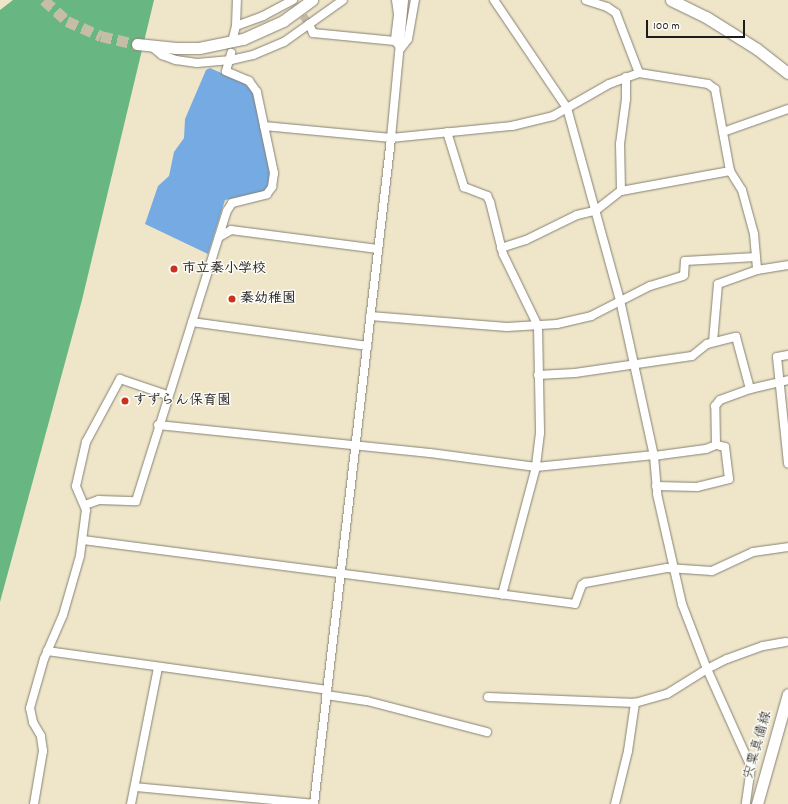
<!DOCTYPE html>
<html>
<head>
<meta charset="utf-8">
<style>
  body { margin:0 }
  #map { position:relative; width:788px; height:804px; overflow:hidden; background:#efe6ca; font-family:Dekko,"Klee One",sans-serif }
  div>[style] { position:absolute }
  .forest>* { inset:0; background:#68b782 }
  .water>* { inset:0; background:#76aae3 }
  .minor-tunnel>* { height:8px; margin-top:-4px; transform-origin:0; background:repeating-linear-gradient(90deg,#c5bea7 0 8px,transparent 0 12px) }
  .major-tunnel>* { height:11px; margin-top:-5.5px; transform-origin:0; background:repeating-linear-gradient(90deg,#c5bea7 0 11px,transparent 0 16.5px) }
  .roads { filter:drop-shadow(0 0 1px #868173) drop-shadow(0 0 1px #868173) }
  .minor>* { height:8px; margin:-4px; padding:0 4px; transform-origin:4px; border-radius:4px; background:#fff }
  .major>* { height:11px; margin:-5.5px; padding:0 5.5px; transform-origin:5.5px; border-radius:5.5px; background:#fff }
  .dots>* { width:11px; height:11px; translate:-50% -50%; box-sizing:border-box; border:2px solid #fdfcf7; border-radius:50% }
  span { translate:-50% -50%; white-space:nowrap; text-align:center; line-height:1.15; -webkit-text-stroke:3px #fdfcf7; paint-order:stroke }
  .poi-label { font-size:14px; color:#1c1c1c; font-weight:700 }
  .left { translate:0 -50%; text-align:left }
  .street-label { font-size:14px; color:#1c1c1c }
  .scale { position:absolute; left:646px; top:20px; width:99px; height:18px; box-sizing:border-box; border:2px solid #1c1c1c; border-top:0; padding-left:5px; font-size:12px; line-height:14px; white-space:nowrap; color:#1c1c1c; -webkit-text-stroke:3px #fdfcf7; paint-order:stroke }
</style>
</head>
<body>
<div id="map">
  <div class="forest">
    <div style="clip-path:polygon(13px 0,154px 0,82px 300px,0 602px,0 10px)"></div>
  </div>
  <div class="water">
    <div style="clip-path:polygon(210px 68px,244px 83px,253px 91px,270px 174px,270px 184px,265px 191px,225px 200px,208px 254px,145px 224px,158px 186px,169px 176px,174px 152px,184px 138px,185px 119px,206px 70px)"></div>
  </div>
  <div class="minor-tunnel">
    <div style="left:296px;top:6px;width:22px;rotate:54deg"></div>
  </div>
  <div class="major-tunnel">
    <div style="left:44px;top:0;width:31px;rotate:42deg"></div>
    <div style="left:67px;top:21px;width:37px;rotate:24deg"></div>
    <div style="left:101px;top:36px;width:37px;rotate:13deg"></div>
  </div>
  <div class="roads">
    <div class="minor">
      <div style="left:396px;top:0;width:15px;rotate:82deg"></div>
      <div style="left:398px;top:15px;width:26px;rotate:97deg"></div>
      <div style="left:395px;top:41px;width:9px;rotate:49deg"></div>
      <div style="left:401px;top:48px;width:11px;rotate:-52deg"></div>
      <div style="left:408px;top:39px;width:40px;rotate:-80deg"></div>
      <div style="left:494px;top:0;width:130px;rotate:55.9deg"></div>
      <div style="left:567px;top:108px;width:199px;rotate:74.6deg"></div>
      <div style="left:620px;top:300px;width:160px;rotate:77.7deg"></div>
      <div style="left:654px;top:456px;width:38px;rotate:85deg"></div>
      <div style="left:657px;top:494px;width:113px;rotate:77.2deg"></div>
      <div style="left:682px;top:604px;width:70px;rotate:69deg"></div>
      <div style="left:707px;top:669px;width:107px;rotate:65.8deg"></div>
      <div style="left:751px;top:767px;width:37px;rotate:98deg"></div>
      <div style="left:309px;top:24px;width:10px;rotate:66deg"></div>
      <div style="left:313px;top:33px;width:82px;rotate:5.6deg"></div>
      <div style="left:236px;top:26px;width:29px;rotate:-20deg"></div>
      <div style="left:263px;top:16px;width:34px;rotate:-28deg"></div>
      <div style="left:233px;top:38px;width:12px;rotate:-76deg"></div>
      <div style="left:236px;top:26px;width:26px;rotate:-88deg"></div>
      <div style="left:152px;top:47px;width:13px;rotate:39deg"></div>
      <div style="left:162px;top:55px;width:15px;rotate:20deg"></div>
      <div style="left:176px;top:60px;width:21px;rotate:8deg"></div>
      <div style="left:197px;top:63px;width:34px;rotate:-5deg"></div>
      <div style="left:231px;top:60px;width:23px;rotate:-13deg"></div>
      <div style="left:253px;top:55px;width:34px;rotate:-23deg"></div>
      <div style="left:284px;top:42px;width:72px;rotate:-35.4deg"></div>
      <div style="left:639px;top:73px;width:70px;rotate:9.1deg"></div>
      <div style="left:708px;top:84px;width:9px;rotate:36deg"></div>
      <div style="left:715px;top:89px;width:83px;rotate:79.6deg"></div>
      <div style="left:730px;top:171px;width:22px;rotate:58deg"></div>
      <div style="left:742px;top:190px;width:46px;rotate:74.7deg"></div>
      <div style="left:754px;top:234px;width:36px;rotate:85deg"></div>
      <div style="left:264px;top:126px;width:128px;rotate:5.4deg"></div>
      <div style="left:391px;top:138px;width:122px;rotate:-5.7deg"></div>
      <div style="left:512px;top:126px;width:42px;rotate:-13.7deg"></div>
      <div style="left:553px;top:116px;width:64px;rotate:-29.7deg"></div>
      <div style="left:609px;top:84px;width:32px;rotate:-20deg"></div>
      <div style="left:639px;top:73px;width:64px;rotate:-111deg"></div>
      <div style="left:616px;top:13px;width:11px;rotate:-146deg"></div>
      <div style="left:607px;top:7px;width:22px;rotate:-162deg"></div>
      <div style="left:447px;top:132px;width:58px;rotate:72.8deg"></div>
      <div style="left:464px;top:187px;width:25px;rotate:21deg"></div>
      <div style="left:487px;top:196px;width:7px;rotate:63deg"></div>
      <div style="left:490px;top:202px;width:54px;rotate:76deg"></div>
      <div style="left:503px;top:254px;width:80px;rotate:64.1deg"></div>
      <div style="left:538px;top:326px;width:107px;rotate:88.9deg"></div>
      <div style="left:540px;top:433px;width:34px;rotate:97deg"></div>
      <div style="left:536px;top:467px;width:132px;rotate:104.9deg"></div>
      <div style="left:723px;top:132px;width:69px;rotate:-19.5deg"></div>
      <div style="left:621px;top:191px;width:47px;rotate:-91.2deg"></div>
      <div style="left:620px;top:144px;width:45px;rotate:-82.4deg"></div>
      <div style="left:626px;top:99px;width:22px;rotate:-90deg"></div>
      <div style="left:219px;top:237px;width:14px;rotate:-30deg"></div>
      <div style="left:231px;top:230px;width:148px;rotate:7.4deg"></div>
      <div style="left:501px;top:248px;width:26px;rotate:-18deg"></div>
      <div style="left:526px;top:240px;width:57px;rotate:-26.1deg"></div>
      <div style="left:577px;top:215px;width:18px;rotate:-13deg"></div>
      <div style="left:595px;top:211px;width:33px;rotate:-38deg"></div>
      <div style="left:621px;top:191px;width:111px;rotate:-10.4deg"></div>
      <div style="left:370px;top:316px;width:137px;rotate:4.6deg"></div>
      <div style="left:507px;top:327px;width:50px;rotate:-3.4deg"></div>
      <div style="left:557px;top:324px;width:35px;rotate:-13deg"></div>
      <div style="left:591px;top:316px;width:66px;rotate:-27deg"></div>
      <div style="left:650px;top:286px;width:34px;rotate:-17deg"></div>
      <div style="left:682px;top:276px;width:2px;rotate:-27deg"></div>
      <div style="left:684px;top:275px;width:14px;rotate:-86deg"></div>
      <div style="left:685px;top:261px;width:71px;rotate:-3.2deg"></div>
      <div style="left:192px;top:322px;width:177px;rotate:7.8deg"></div>
      <div style="left:713px;top:342px;width:58px;rotate:-85.1deg"></div>
      <div style="left:718px;top:284px;width:41px;rotate:-19.7deg"></div>
      <div style="left:757px;top:270px;width:31px;rotate:-9deg"></div>
      <div style="left:788px;top:355px;width:11px;rotate:170deg"></div>
      <div style="left:777px;top:357px;width:107px;rotate:84.1deg"></div>
      <div style="left:538px;top:375px;width:37px;rotate:-3deg"></div>
      <div style="left:575px;top:373px;width:118px;rotate:-8.3deg"></div>
      <div style="left:692px;top:356px;width:19px;rotate:-39deg"></div>
      <div style="left:707px;top:344px;width:30px;rotate:-14deg"></div>
      <div style="left:736px;top:337px;width:54px;rotate:74.9deg"></div>
      <div style="left:158px;top:425px;width:273px;rotate:5.9deg"></div>
      <div style="left:430px;top:453px;width:107px;rotate:7.5deg"></div>
      <div style="left:536px;top:467px;width:119px;rotate:-5.8deg"></div>
      <div style="left:654px;top:456px;width:52px;rotate:-7.7deg"></div>
      <div style="left:706px;top:449px;width:11px;rotate:-22deg"></div>
      <div style="left:656px;top:486px;width:41px;rotate:1.4deg"></div>
      <div style="left:697px;top:487px;width:33px;rotate:-14deg"></div>
      <div style="left:729px;top:479px;width:32px;rotate:-97deg"></div>
      <div style="left:725px;top:447px;width:9px;rotate:-167deg"></div>
      <div style="left:716px;top:445px;width:39px;rotate:-91deg"></div>
      <div style="left:715px;top:406px;width:8px;rotate:-50deg"></div>
      <div style="left:720px;top:400px;width:32px;rotate:-20deg"></div>
      <div style="left:750px;top:389px;width:39px;rotate:-13deg"></div>
      <div style="left:85px;top:505px;width:15px;rotate:-20deg"></div>
      <div style="left:99px;top:500px;width:37px;rotate:2deg"></div>
      <div style="left:136px;top:501px;width:304px;rotate:-72.6deg"></div>
      <div style="left:227px;top:211px;width:9px;rotate:-58deg"></div>
      <div style="left:232px;top:203px;width:36px;rotate:-14deg"></div>
      <div style="left:267px;top:194px;width:9px;rotate:-54deg"></div>
      <div style="left:272px;top:187px;width:14px;rotate:-82deg"></div>
      <div style="left:274px;top:173px;width:83px;rotate:-101.9deg"></div>
      <div style="left:257px;top:92px;width:14px;rotate:-126deg"></div>
      <div style="left:249px;top:81px;width:25px;rotate:-157deg"></div>
      <div style="left:226px;top:71px;width:19px;rotate:-74deg"></div>
      <div style="left:83px;top:540px;width:496px;rotate:7.4deg"></div>
      <div style="left:575px;top:604px;width:20px;rotate:-70deg"></div>
      <div style="left:582px;top:585px;width:4px;rotate:-34deg"></div>
      <div style="left:585px;top:583px;width:83px;rotate:-10.4deg"></div>
      <div style="left:667px;top:568px;width:45px;rotate:3.8deg"></div>
      <div style="left:712px;top:571px;width:45px;rotate:-24.9deg"></div>
      <div style="left:753px;top:552px;width:35px;rotate:-8deg"></div>
      <div style="left:47px;top:651px;width:283px;rotate:7.9deg"></div>
      <div style="left:326px;top:695px;width:41px;rotate:8.3deg"></div>
      <div style="left:367px;top:701px;width:124px;rotate:14.5deg"></div>
      <div style="left:488px;top:697px;width:147px;rotate:2.3deg"></div>
      <div style="left:635px;top:703px;width:33px;rotate:-16deg"></div>
      <div style="left:667px;top:694px;width:47px;rotate:-32deg"></div>
      <div style="left:707px;top:669px;width:22px;rotate:-27deg"></div>
      <div style="left:727px;top:659px;width:38px;rotate:-20deg"></div>
      <div style="left:763px;top:646px;width:23px;rotate:-10deg"></div>
      <div style="left:135px;top:787px;width:180px;rotate:5.4deg"></div>
      <div style="left:34px;top:804px;width:54px;rotate:-80.4deg"></div>
      <div style="left:43px;top:751px;width:15px;rotate:-98deg"></div>
      <div style="left:41px;top:736px;width:16px;rotate:-120deg"></div>
      <div style="left:33px;top:722px;width:14px;rotate:-102deg"></div>
      <div style="left:30px;top:708px;width:51px;rotate:-74.1deg"></div>
      <div style="left:44px;top:659px;width:48px;rotate:-66.6deg"></div>
      <div style="left:63px;top:615px;width:61px;rotate:-73.9deg"></div>
      <div style="left:80px;top:556px;width:46px;rotate:-82.6deg"></div>
      <div style="left:86px;top:510px;width:26px;rotate:-113deg"></div>
      <div style="left:76px;top:486px;width:45px;rotate:-77.2deg"></div>
      <div style="left:86px;top:442px;width:72px;rotate:-61.6deg"></div>
      <div style="left:120px;top:379px;width:50px;rotate:18.8deg"></div>
      <div style="left:131px;top:804px;width:139px;rotate:-78.8deg"></div>
      <div style="left:314px;top:804px;width:670px;rotate:-83.4deg"></div>
      <div style="left:391px;top:138px;width:139px;rotate:-84.6deg"></div>
      <div style="left:615px;top:804px;width:55px;rotate:-76.2deg"></div>
      <div style="left:628px;top:751px;width:49px;rotate:-81.7deg"></div>
    </div>
    <div class="major">
      <div style="left:671px;top:0;width:39px;rotate:26deg"></div>
      <div style="left:706px;top:17px;width:60px;rotate:32.1deg"></div>
      <div style="left:757px;top:49px;width:39px;rotate:38deg"></div>
      <div style="left:137px;top:44px;width:39px;rotate:6deg"></div>
      <div style="left:176px;top:48px;width:23px"></div>
      <div style="left:199px;top:48px;width:45px;rotate:-11.6deg"></div>
      <div style="left:243px;top:39px;width:44px;rotate:-24.2deg"></div>
      <div style="left:283px;top:21px;width:36px;rotate:-36deg"></div>
      <div style="left:757px;top:804px;width:114px;rotate:-74.3deg"></div>
    </div>
  </div>
  <div class="dots">
    <div style="left:174px;top:269px;background:#c8321e"></div>
    <div style="left:232px;top:299px;background:#c8321e"></div>
    <div style="left:125px;top:401px;background:#c8321e"></div>
  </div>
  <div class="poi-label">
    <span class="left" style="left:182px;top:269px">市立秦小学校</span>
    <span class="left" style="left:240px;top:299px">秦幼稚園</span>
    <span class="left" style="left:133px;top:401px">すずらん保育園</span>
  </div>
  <div class="street-label">
    <span style="left:758px;top:745px;rotate:-74deg">宍粟真備線</span>
  </div>
  <div class="scale">100 m</div>
</div>
</body>
</html>
